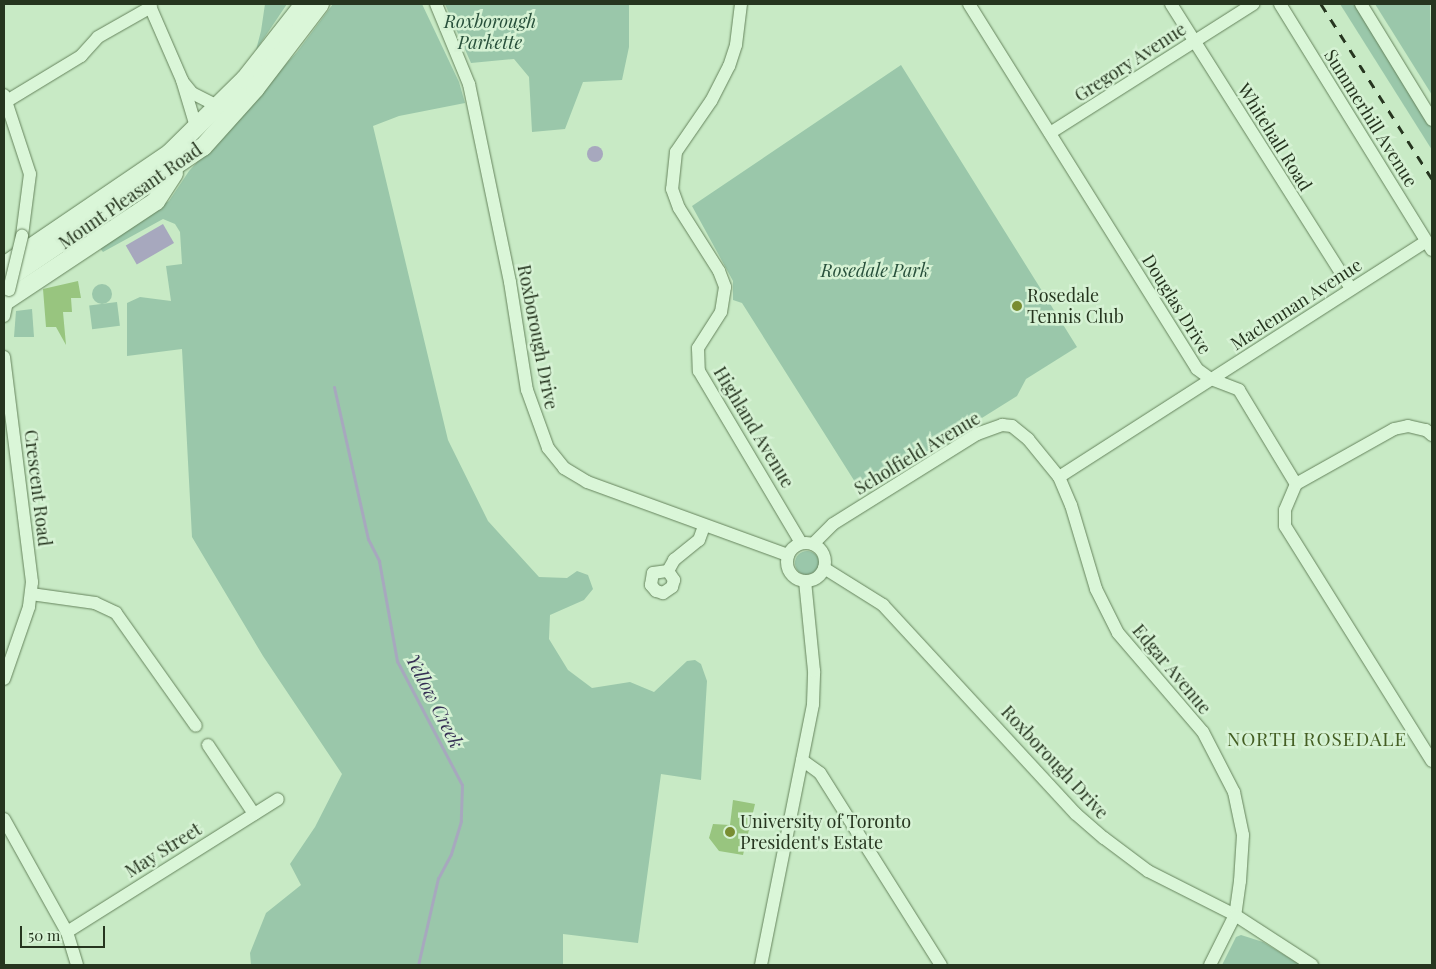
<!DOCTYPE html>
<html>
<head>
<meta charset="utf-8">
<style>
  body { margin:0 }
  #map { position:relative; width:1436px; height:969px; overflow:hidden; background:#c8eac5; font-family:"Playfair Display",serif }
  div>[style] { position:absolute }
  .green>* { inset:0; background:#9ac7aa; transform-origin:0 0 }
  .round { border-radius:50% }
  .water>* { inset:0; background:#a7a8be; transform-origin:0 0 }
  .stream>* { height:3px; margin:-1.5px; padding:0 1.5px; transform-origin:1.5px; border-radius:1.5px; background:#a7a8be }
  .building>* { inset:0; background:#98c57f }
  .roads { filter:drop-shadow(0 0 1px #66845d) drop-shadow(0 0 1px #66845d) }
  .street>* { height:12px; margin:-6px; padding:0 6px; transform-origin:6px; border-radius:6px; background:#daf6d8 }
  .street>.ring { margin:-6px; padding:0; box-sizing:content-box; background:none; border:12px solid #daf6d8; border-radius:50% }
  .secondary>* { height:18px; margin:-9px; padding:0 9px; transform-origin:9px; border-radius:9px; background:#daf6d8 }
  .rail>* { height:3px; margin-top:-1.5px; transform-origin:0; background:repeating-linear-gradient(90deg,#26351f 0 9px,transparent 0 18px) }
  .bridges { filter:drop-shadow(0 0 1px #66845d) drop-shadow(0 0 1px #66845d) }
  .street-bridge>* { height:12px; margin:-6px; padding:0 6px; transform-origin:6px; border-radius:6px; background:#daf6d8 }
  .dots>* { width:14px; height:14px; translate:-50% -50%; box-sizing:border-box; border:2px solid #d6f2d4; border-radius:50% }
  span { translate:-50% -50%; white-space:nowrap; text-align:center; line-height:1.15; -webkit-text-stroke:5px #d6f2d4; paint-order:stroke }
  .park-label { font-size:18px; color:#28503b; font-style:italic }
  .street-label { font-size:18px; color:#26351f }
  .poi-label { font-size:18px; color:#26351f }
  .left { translate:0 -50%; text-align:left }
  .water-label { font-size:19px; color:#363054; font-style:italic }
  .neighbourhood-label { font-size:19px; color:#445e23; letter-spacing:1px }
  .frame { position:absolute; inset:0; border:5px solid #26351f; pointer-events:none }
  .scale { position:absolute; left:20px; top:926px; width:85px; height:22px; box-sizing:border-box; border:2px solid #26351f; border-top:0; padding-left:6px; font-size:15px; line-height:18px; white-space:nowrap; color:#26351f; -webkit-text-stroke:4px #d6f2d4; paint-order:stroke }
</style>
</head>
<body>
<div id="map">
  <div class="green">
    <div style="clip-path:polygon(265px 4px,287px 4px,256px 50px,261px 31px)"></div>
    <div style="clip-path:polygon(333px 4px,422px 4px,459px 82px,465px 103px,399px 116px,373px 126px,448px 440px,488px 521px,539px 577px,567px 578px,577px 571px,588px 575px,593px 589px,584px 600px,550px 615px,549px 639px,568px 670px,592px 688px,630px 682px,654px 692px,687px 661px,695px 660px,701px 664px,707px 681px,701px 780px,661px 774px,638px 943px,563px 934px,563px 965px,251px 965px,250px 953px,266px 913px,301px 885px,290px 864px,315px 827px,342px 774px,263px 656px,192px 537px,182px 349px,127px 356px,127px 303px,140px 297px,171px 301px,166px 266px,182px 264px,180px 232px,175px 224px,163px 219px,103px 252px,99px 247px,169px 201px,189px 171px,297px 52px)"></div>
    <div style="clip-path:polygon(445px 4px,629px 5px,629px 47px,622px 80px,583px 82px,565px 129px,532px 132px,529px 77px,514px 59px,471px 63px)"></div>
    <div style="clip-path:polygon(1340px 4px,1356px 4px,1432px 126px,1432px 150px)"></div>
    <div style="clip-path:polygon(1375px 4px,1430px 4px,1432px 95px)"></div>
    <div style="clip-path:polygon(901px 65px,1077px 347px,1026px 379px,1017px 396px,862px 493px,742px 303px,733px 300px,733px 281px,692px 206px)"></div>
    <div class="round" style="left:92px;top:284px;width:20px;height:20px"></div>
    <div style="left:117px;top:302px;width:24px;height:28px;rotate:83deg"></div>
    <div style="clip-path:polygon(32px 309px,34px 337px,14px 337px,16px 311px)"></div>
    <div class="round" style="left:795px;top:551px;width:24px;height:24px"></div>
    <div style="clip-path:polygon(1241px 935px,1263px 942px,1301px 965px,1222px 965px,1236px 937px)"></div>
  </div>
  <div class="water">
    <div class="round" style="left:587px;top:146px;width:16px;height:16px"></div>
    <div style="left:163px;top:224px;width:22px;height:43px;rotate:60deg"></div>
  </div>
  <div class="stream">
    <div style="left:334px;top:387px;width:156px;rotate:77.4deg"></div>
    <div style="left:368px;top:539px;width:25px;rotate:63deg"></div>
    <div style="left:379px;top:561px;width:102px;rotate:79.8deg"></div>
    <div style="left:397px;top:661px;width:140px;rotate:62.3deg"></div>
    <div style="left:462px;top:785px;width:36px;rotate:92deg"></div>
    <div style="left:461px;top:821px;width:34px;rotate:107deg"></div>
    <div style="left:451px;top:854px;width:27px;rotate:118deg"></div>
    <div style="left:438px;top:878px;width:89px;rotate:102.9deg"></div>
  </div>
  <div class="building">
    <div style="clip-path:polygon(78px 281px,81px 298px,71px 298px,72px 312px,63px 312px,66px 345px,56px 327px,46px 327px,43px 289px)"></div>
    <div style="clip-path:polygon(733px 800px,755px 804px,743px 855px,719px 851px,709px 838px,713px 824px,730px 825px)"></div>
  </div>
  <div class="roads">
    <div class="street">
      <div style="left:149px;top:4px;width:83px;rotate:66.5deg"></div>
      <div style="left:182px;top:80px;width:52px;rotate:73.3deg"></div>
      <div style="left:436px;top:4px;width:87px;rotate:67.6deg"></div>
      <div style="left:469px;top:84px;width:202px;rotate:78.3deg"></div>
      <div style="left:510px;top:282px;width:109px;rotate:81.1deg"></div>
      <div style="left:527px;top:390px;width:62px;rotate:70.1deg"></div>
      <div style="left:548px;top:448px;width:26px;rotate:51deg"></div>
      <div style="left:564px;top:468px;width:27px;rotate:31deg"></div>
      <div style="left:587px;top:482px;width:214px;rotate:20deg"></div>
      <div style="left:741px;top:4px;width:41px;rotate:97deg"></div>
      <div style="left:736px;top:45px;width:22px;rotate:108deg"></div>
      <div style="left:729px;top:66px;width:39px;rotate:117deg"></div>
      <div style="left:711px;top:101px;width:62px;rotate:124.5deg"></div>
      <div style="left:676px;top:152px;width:37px;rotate:96deg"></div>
      <div style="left:672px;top:189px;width:20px;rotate:70deg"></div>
      <div style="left:679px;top:208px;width:75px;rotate:57.6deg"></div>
      <div style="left:719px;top:271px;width:17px;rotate:69deg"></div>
      <div style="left:725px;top:287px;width:25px;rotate:99deg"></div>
      <div style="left:721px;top:312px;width:43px;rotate:122.6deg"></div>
      <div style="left:698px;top:348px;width:23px;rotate:88deg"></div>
      <div style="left:699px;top:371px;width:200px;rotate:59.3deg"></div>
      <div style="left:969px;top:4px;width:430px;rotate:58deg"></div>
      <div style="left:1197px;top:369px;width:17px;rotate:36deg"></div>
      <div style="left:1211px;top:379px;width:30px;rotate:21deg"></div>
      <div style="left:1239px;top:390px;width:110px;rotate:58.8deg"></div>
      <div style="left:1171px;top:4px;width:337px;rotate:57.7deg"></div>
      <div style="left:1280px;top:4px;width:289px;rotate:58.3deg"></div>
      <div style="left:1361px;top:4px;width:136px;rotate:58.5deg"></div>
      <div style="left:183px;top:82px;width:14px;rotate:51deg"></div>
      <div style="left:192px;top:93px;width:30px;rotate:27deg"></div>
      <div style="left:4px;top:95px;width:83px;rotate:71.8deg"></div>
      <div style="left:30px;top:174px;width:63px;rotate:97.4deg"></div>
      <div style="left:7px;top:101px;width:87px;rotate:-31.3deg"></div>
      <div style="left:81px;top:56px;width:25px;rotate:-48deg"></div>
      <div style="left:98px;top:37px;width:61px;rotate:-29.5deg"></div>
      <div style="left:1050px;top:133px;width:241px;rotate:-32.4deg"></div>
      <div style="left:4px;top:316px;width:25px;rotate:-78deg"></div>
      <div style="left:4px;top:357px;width:227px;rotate:82.9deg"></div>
      <div style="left:32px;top:582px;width:25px;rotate:97deg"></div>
      <div style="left:29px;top:607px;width:76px;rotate:109.1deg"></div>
      <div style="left:1059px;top:477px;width:436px;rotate:-32.7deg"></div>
      <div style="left:1296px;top:484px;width:28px;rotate:113deg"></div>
      <div style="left:1285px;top:510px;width:16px;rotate:90deg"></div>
      <div style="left:1285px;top:526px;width:277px;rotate:58deg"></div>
      <div style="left:1296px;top:484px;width:112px;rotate:-29.3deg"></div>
      <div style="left:1394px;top:429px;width:14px;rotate:-12deg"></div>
      <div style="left:1408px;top:426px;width:18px;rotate:13deg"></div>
      <div style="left:1426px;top:430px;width:8px;rotate:40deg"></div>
      <div class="ring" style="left:787px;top:543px;width:26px;height:26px"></div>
      <div style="left:813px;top:544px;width:28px;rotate:-45deg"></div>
      <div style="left:833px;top:524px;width:170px;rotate:-32deg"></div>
      <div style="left:977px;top:434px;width:27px;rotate:-20deg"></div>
      <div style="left:1002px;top:425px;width:10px;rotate:6deg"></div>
      <div style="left:1012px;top:426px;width:21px;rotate:39deg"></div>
      <div style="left:1028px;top:439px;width:49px;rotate:50.8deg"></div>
      <div style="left:1059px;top:477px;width:30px;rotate:67deg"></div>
      <div style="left:1071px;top:505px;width:88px;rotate:73.4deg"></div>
      <div style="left:1096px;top:589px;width:49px;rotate:63.4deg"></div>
      <div style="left:1118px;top:633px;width:130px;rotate:49.4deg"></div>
      <div style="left:1203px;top:732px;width:68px;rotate:62.7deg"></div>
      <div style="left:1234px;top:792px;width:44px;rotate:78.2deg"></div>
      <div style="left:1243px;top:835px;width:46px;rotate:93.7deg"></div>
      <div style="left:1240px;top:881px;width:34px;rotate:98deg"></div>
      <div style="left:1235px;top:915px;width:56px;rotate:116.6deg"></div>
      <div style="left:824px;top:568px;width:70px;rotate:32.1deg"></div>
      <div style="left:883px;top:605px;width:284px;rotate:47.3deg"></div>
      <div style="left:1076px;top:814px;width:37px;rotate:41deg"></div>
      <div style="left:1104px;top:838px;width:55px;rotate:36.9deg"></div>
      <div style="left:1148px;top:871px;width:97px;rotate:26.8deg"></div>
      <div style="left:1235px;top:915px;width:92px;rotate:33deg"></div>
      <div style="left:668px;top:571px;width:11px;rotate:56deg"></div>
      <div style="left:674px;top:580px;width:7px;rotate:106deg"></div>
      <div style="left:672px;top:587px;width:11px;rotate:146deg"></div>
      <div style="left:663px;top:593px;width:7px;rotate:-164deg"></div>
      <div style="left:656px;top:591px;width:8px;rotate:-130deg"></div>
      <div style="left:651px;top:585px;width:12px;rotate:-81deg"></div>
      <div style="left:653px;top:573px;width:15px;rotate:-8deg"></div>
      <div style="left:668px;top:571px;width:13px;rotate:-61deg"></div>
      <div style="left:674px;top:560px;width:32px;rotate:-39deg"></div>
      <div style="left:699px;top:540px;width:15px;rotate:-70deg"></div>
      <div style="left:31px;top:594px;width:65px;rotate:8deg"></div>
      <div style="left:95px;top:603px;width:23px;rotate:25deg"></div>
      <div style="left:116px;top:613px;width:138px;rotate:54.7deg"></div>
      <div style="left:208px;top:745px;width:83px;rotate:56.3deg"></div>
      <div style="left:802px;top:760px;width:22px;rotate:36deg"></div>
      <div style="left:820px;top:773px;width:227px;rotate:57.8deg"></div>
      <div style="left:4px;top:819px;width:129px;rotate:60.9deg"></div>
      <div style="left:67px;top:932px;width:34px;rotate:73deg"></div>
      <div style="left:67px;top:932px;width:249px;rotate:-32.2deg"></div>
      <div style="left:761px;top:965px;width:266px;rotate:-78.7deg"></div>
      <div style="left:813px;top:704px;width:33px;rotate:-88deg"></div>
      <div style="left:814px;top:671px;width:90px;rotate:-95.7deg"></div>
    </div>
    <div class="secondary">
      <div style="left:4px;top:266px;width:201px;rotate:-34.2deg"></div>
      <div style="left:170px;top:153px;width:105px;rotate:-44.6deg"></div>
      <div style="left:245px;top:79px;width:95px;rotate:-51.8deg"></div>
      <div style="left:4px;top:281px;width:240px;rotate:-34deg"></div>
      <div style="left:203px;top:147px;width:78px;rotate:-48.1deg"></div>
      <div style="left:255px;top:89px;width:107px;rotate:-52.6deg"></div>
      <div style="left:7px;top:300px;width:179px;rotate:-33.6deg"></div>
      <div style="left:156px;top:201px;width:33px;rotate:-57deg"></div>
    </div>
  </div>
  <div class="rail">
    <div style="left:1321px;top:4px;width:207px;rotate:57.6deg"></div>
  </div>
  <div class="bridges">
    <div class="street-bridge">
      <div style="left:9px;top:290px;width:56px;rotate:-76.5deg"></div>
    </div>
  </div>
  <div class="dots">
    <div style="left:1017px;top:306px;background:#798d32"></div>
    <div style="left:730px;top:832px;background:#798d32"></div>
  </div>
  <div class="park-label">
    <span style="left:490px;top:32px">Roxborough<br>Parkette</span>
    <span style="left:875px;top:270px">Rosedale Park</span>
  </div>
  <div class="street-label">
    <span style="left:1130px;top:62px;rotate:-33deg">Gregory Avenue</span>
    <span style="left:1371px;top:118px;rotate:58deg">Summerhill Avenue</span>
    <span style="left:1275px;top:137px;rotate:58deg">Whitehall Road</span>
    <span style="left:130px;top:196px;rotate:-35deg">Mount Pleasant Road</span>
    <span style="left:1177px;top:304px;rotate:58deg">Douglas Drive</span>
    <span style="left:1296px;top:304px;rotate:-33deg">Maclennan Avenue</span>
    <span style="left:538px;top:337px;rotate:79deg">Roxborough Drive</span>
    <span style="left:754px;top:427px;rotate:59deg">Highland Avenue</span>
    <span style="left:917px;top:453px;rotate:-31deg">Scholfield Avenue</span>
    <span style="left:38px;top:488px;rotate:83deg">Crescent Road</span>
    <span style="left:1172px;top:669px;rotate:50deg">Edgar Avenue</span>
    <span style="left:1055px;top:762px;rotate:47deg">Roxborough Drive</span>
    <span style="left:163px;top:850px;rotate:-32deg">May Street</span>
  </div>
  <div class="poi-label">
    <span class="left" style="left:1027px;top:306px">Rosedale<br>Tennis Club</span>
    <span class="left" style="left:740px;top:832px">University of Toronto<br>President's Estate</span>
  </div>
  <div class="water-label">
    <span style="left:435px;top:701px;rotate:63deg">Yellow Creek</span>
  </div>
  <div class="neighbourhood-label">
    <span style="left:1317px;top:739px">NORTH ROSEDALE</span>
  </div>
  <div class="frame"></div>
  <div class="scale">50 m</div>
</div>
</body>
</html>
